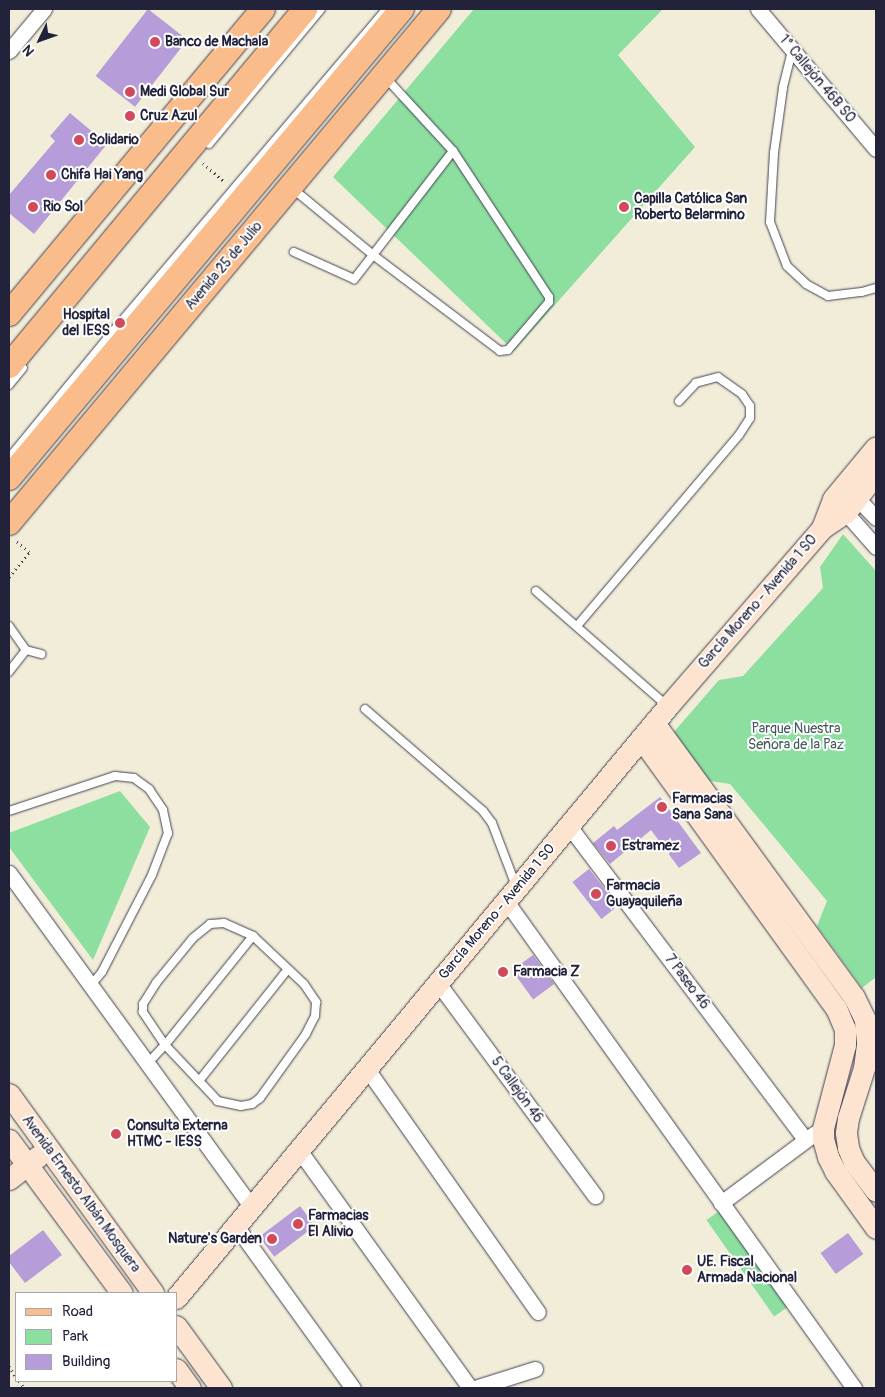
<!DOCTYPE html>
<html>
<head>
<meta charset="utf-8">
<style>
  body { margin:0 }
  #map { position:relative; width:885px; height:1397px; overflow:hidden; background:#f2edd8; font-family:Pangolin,sans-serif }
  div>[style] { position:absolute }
  .green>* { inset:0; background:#8ddfa0; transform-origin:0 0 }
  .building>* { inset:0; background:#b69dda; transform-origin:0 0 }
  .path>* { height:3px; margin-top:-1.5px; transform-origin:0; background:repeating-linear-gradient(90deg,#414053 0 1px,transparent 0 5px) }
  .roads { filter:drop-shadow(0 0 1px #414053) drop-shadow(0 0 1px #414053) }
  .lane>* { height:8px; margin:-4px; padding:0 4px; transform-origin:4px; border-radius:4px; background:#fff }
  .street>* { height:15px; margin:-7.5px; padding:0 7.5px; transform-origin:7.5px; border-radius:7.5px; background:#fff }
  .secondary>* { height:21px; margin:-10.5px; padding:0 10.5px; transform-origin:10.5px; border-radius:10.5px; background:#fde4d0 }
  .primary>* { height:24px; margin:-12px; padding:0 12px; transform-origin:12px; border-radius:12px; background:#f9bc8a }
  .dots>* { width:14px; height:14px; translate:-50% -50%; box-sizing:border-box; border:2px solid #fff; border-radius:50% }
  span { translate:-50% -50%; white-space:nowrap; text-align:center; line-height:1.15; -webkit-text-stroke:4px #fff; paint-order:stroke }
  .poi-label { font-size:14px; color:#22223b; font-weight:700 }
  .left { translate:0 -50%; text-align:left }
  .right { translate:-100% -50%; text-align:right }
  .street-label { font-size:14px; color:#22223b }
  .park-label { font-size:14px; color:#425b59 }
  .frame { position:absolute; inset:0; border:10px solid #22223b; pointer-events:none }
  .legend { position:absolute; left:15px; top:1292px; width:162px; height:90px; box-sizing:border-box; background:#fff; border:1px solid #a7a7b1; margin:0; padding:6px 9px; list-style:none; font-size:15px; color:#22223b }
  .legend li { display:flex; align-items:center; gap:10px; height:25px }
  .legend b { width:25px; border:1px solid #a7a7b1 }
  .north { position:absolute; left:15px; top:15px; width:50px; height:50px; -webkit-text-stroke:4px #fff; paint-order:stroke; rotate:228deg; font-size:14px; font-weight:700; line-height:20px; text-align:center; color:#22223b }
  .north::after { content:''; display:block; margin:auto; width:18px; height:22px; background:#22223b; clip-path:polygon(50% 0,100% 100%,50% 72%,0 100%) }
</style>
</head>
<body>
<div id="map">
  <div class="green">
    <div style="clip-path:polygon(474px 9px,663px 9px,618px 55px,695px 147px,514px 351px,333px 177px)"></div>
    <div style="clip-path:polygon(843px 534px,876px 571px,876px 977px,862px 988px,817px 926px,827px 901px,730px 784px,710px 781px,673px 733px,719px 680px,743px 676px,823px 588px,820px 567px)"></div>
    <div style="clip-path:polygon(120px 791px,150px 827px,93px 960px,9px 847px,9px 833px)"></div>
    <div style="left:722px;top:1209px;width:118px;height:19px;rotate:55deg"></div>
  </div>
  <div class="building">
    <div style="left:148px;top:9px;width:50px;height:85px;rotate:38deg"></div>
    <div style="clip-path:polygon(70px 113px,107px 144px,34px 234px,9px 213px,9px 195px,55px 141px,50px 136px)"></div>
    <div style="clip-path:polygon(660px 797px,701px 853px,679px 868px,651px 830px,610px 864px,593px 843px,614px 826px,617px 830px)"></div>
    <div style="left:589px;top:869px;width:47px;height:21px;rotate:52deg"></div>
    <div style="left:533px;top:955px;width:36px;height:26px;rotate:54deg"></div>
    <div style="left:300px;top:1206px;width:25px;height:51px;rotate:53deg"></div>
    <div style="clip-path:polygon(43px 1230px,62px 1255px,25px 1283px,9px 1262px,9px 1256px)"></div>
    <div style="left:848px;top:1233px;width:26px;height:34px;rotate:54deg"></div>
  </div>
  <div class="path">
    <div style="left:203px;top:163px;width:29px;rotate:41deg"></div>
    <div style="left:9px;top:577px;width:32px;rotate:-51deg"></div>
    <div style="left:29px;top:552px;width:16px;rotate:-140deg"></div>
    <div style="left:9px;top:1366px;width:13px;rotate:58deg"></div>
    <div style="left:19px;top:1381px;width:9px;rotate:54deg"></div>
  </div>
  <div class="roads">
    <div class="lane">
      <div style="left:792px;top:51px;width:38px;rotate:104deg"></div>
      <div style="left:783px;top:88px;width:66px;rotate:97.9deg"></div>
      <div style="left:774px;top:153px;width:69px;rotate:93.3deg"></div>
      <div style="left:770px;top:222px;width:47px;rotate:68.9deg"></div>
      <div style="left:787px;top:266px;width:26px;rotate:43deg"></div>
      <div style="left:806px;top:284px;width:25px;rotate:29deg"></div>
      <div style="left:828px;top:296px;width:34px;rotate:-7deg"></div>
      <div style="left:862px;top:292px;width:15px;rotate:-16deg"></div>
      <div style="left:385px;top:77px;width:100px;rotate:47.4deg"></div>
      <div style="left:209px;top:144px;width:175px;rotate:-50.3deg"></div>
      <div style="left:293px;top:189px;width:104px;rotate:39.5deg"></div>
      <div style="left:373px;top:255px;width:159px;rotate:37.1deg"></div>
      <div style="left:500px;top:351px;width:8px;rotate:-7deg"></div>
      <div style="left:508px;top:350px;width:63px;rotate:-49.5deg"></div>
      <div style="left:549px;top:302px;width:5px;rotate:-90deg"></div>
      <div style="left:549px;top:297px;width:175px;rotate:-123.3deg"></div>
      <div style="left:453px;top:151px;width:131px;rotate:127.6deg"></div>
      <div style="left:373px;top:255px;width:31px;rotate:128deg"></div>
      <div style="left:354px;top:279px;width:66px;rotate:-155.8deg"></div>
      <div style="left:9px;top:385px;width:22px;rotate:-51deg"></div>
      <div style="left:9px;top:458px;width:175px;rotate:-50.6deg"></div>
      <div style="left:120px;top:323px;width:412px;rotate:-49.7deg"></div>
      <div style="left:536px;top:591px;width:173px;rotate:41.2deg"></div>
      <div style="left:9px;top:626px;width:29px;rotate:55deg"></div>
      <div style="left:26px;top:650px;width:28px;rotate:128deg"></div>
      <div style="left:577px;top:626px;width:250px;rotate:-49.7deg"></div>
      <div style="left:739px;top:435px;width:20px;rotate:-57deg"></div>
      <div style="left:750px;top:418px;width:12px;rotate:-90deg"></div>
      <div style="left:750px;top:406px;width:14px;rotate:-124deg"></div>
      <div style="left:742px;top:394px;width:29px;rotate:-145deg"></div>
      <div style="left:718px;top:377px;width:23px;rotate:165deg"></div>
      <div style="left:696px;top:383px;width:25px;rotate:133deg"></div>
      <div style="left:26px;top:650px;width:16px;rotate:15deg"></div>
      <div style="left:365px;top:709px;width:156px;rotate:40.8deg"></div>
      <div style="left:483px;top:811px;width:15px;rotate:53deg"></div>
      <div style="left:492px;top:823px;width:67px;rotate:69.1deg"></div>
      <div style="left:9px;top:811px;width:112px;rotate:-18.3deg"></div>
      <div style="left:115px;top:776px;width:19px;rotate:6deg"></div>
      <div style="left:134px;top:778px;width:19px;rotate:36deg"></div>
      <div style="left:149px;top:789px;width:25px;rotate:56deg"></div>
      <div style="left:163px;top:810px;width:24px;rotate:78deg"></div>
      <div style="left:168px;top:833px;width:45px;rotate:110.9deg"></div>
      <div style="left:152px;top:875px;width:109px;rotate:117.3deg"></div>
      <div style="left:102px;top:972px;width:16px;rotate:130deg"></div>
      <div style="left:148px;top:1063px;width:25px;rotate:-47deg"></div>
      <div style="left:165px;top:1045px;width:140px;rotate:-51.1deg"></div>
      <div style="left:253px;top:936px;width:70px;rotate:43.3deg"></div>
      <div style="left:304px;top:984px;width:22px;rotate:56deg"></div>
      <div style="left:316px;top:1002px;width:14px;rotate:94deg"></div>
      <div style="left:315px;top:1016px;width:20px;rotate:117deg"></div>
      <div style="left:306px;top:1034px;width:79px;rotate:125.7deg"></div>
      <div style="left:260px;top:1098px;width:10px;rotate:143deg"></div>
      <div style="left:252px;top:1104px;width:11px;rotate:170deg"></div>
      <div style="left:241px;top:1106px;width:24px;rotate:-168deg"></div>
      <div style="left:218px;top:1101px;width:77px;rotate:-133.4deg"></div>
      <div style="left:165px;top:1045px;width:40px;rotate:-124deg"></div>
      <div style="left:143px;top:1012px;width:8px;rotate:-90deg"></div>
      <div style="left:143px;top:1004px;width:25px;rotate:-58deg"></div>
      <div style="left:156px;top:983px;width:58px;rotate:-50.6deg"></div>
      <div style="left:193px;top:938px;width:22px;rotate:-39deg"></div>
      <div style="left:210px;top:924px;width:14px;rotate:-4deg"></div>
      <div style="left:224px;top:923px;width:32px;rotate:24deg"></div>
      <div style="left:199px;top:1081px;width:143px;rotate:-51.5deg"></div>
    </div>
    <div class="street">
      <div style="left:758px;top:9px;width:183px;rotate:49.9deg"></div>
      <div style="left:9px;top:51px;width:55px;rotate:-50.2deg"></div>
      <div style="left:851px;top:492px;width:36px;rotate:46deg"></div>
      <div style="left:839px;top:505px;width:56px;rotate:48.6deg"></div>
      <div style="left:569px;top:826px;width:392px;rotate:53deg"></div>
      <div style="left:9px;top:873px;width:413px;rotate:54deg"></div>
      <div style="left:506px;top:901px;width:599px;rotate:54.45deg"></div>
      <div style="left:438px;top:983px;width:265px;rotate:53.6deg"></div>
      <div style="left:367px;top:1069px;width:297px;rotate:54.9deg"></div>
      <div style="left:299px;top:1150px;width:293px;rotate:54.3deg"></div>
      <div style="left:721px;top:1203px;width:116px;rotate:-36.6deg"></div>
      <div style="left:236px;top:1226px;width:200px;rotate:54.2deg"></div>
      <div style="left:475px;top:1388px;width:63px;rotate:-17.6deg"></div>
    </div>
    <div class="secondary">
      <div style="left:822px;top:528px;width:31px;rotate:-69deg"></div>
      <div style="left:833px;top:499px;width:67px;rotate:-50.4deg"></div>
      <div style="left:654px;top:723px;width:339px;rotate:53.9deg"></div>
      <div style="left:854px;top:997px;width:25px;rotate:64deg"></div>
      <div style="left:865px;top:1020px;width:24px;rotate:85deg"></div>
      <div style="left:867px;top:1044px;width:24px;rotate:97deg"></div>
      <div style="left:864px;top:1068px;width:52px;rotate:107.7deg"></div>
      <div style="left:848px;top:1118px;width:15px;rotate:98deg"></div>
      <div style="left:846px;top:1133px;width:15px;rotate:82deg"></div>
      <div style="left:848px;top:1148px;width:15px;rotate:67deg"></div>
      <div style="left:854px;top:1162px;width:36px;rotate:53deg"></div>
      <div style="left:641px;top:738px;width:333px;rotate:54.2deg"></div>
      <div style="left:836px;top:1008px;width:23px;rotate:67deg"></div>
      <div style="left:845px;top:1029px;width:16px;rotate:90deg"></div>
      <div style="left:845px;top:1045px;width:86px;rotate:104.8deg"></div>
      <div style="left:823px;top:1128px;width:11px;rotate:90deg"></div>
      <div style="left:823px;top:1139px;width:19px;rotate:74deg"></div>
      <div style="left:828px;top:1157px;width:16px;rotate:63deg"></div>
      <div style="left:835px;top:1171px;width:70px;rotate:54.3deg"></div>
      <div style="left:9px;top:1094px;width:246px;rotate:54.1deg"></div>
      <div style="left:9px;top:1140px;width:190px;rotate:53.6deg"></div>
      <div style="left:9px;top:1179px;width:37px;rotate:-38deg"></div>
      <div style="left:176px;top:1298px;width:770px;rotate:-50.27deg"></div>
      <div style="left:668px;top:706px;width:235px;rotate:-49.1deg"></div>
      <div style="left:822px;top:528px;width:29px;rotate:-34deg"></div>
      <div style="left:846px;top:512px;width:49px;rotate:-52.4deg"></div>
      <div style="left:176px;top:1326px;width:77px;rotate:54deg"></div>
      <div style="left:176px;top:1369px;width:24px;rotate:54deg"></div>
    </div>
    <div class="primary">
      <div style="left:9px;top:314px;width:397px;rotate:-50.2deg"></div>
      <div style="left:9px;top:366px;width:464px;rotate:-50.3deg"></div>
      <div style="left:9px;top:478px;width:612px;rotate:-50.04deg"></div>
      <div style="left:9px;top:523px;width:670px;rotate:-50.08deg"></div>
    </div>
  </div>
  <div class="dots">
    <div style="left:155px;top:42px;background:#d1495b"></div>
    <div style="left:130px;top:92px;background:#d1495b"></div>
    <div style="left:130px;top:116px;background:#d1495b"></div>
    <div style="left:79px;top:140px;background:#d1495b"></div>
    <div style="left:51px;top:175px;background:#d1495b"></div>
    <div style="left:33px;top:207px;background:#d1495b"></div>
    <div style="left:624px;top:207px;background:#d1495b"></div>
    <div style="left:120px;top:323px;background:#d1495b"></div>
    <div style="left:662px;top:807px;background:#d1495b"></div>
    <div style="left:611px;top:846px;background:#d1495b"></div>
    <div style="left:596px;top:894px;background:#d1495b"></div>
    <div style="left:503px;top:972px;background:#d1495b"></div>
    <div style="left:116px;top:1134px;background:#d1495b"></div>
    <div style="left:298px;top:1224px;background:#d1495b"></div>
    <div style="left:272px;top:1239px;background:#d1495b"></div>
    <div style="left:687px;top:1270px;background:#d1495b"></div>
  </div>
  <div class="poi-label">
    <span class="left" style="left:165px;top:42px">Banco de Machala</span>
    <span class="left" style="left:140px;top:92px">Medi Global Sur</span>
    <span class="left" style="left:140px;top:116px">Cruz Azul</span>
    <span class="left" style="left:89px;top:140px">Solidario</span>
    <span class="left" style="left:61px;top:175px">Chifa Hai Yang</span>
    <span class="left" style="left:634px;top:207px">Capilla Católica San<br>Roberto Belarmino</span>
    <span class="left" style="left:43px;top:207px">Rio Sol</span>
    <span class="right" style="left:110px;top:323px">Hospital<br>del IESS</span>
    <span class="left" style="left:672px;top:807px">Farmacias<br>Sana Sana</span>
    <span class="left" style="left:622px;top:846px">Estramez</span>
    <span class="left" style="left:606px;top:894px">Farmacia<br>Guayaquileña</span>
    <span class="left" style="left:513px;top:972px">Farmacia Z</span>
    <span class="left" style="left:127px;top:1134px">Consulta Externa<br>HTMC - IESS</span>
    <span class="left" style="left:308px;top:1224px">Farmacias<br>El Alivio</span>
    <span class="right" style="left:262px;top:1239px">Nature's Garden</span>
    <span class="left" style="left:697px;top:1270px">UE. Fiscal<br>Armada Nacional</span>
  </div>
  <div class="street-label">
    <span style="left:817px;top:79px;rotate:50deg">1° Callejón 46B SO</span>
    <span style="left:224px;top:266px;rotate:-50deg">Avenida 25 de Julio</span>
    <span style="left:758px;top:602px;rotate:-49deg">García Moreno - Avenida 1 SO</span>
    <span style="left:497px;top:912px;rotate:-50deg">García Moreno - Avenida 1 SO</span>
    <span style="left:687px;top:982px;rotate:53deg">7 Paseo 46</span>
    <span style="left:517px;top:1090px;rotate:54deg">5 Callejón 46</span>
    <span style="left:81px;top:1194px;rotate:54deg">Avenida Ernesto Albán Mosquera</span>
  </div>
  <div class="park-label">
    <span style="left:796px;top:737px">Parque Nuestra<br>Señora de la Paz</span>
  </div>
  <div class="frame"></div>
  <ul class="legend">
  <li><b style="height:6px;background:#f9bc8a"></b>Road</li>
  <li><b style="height:14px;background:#8ddfa0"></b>Park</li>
  <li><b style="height:14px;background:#b69dda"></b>Building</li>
  </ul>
  <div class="north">N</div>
</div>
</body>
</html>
